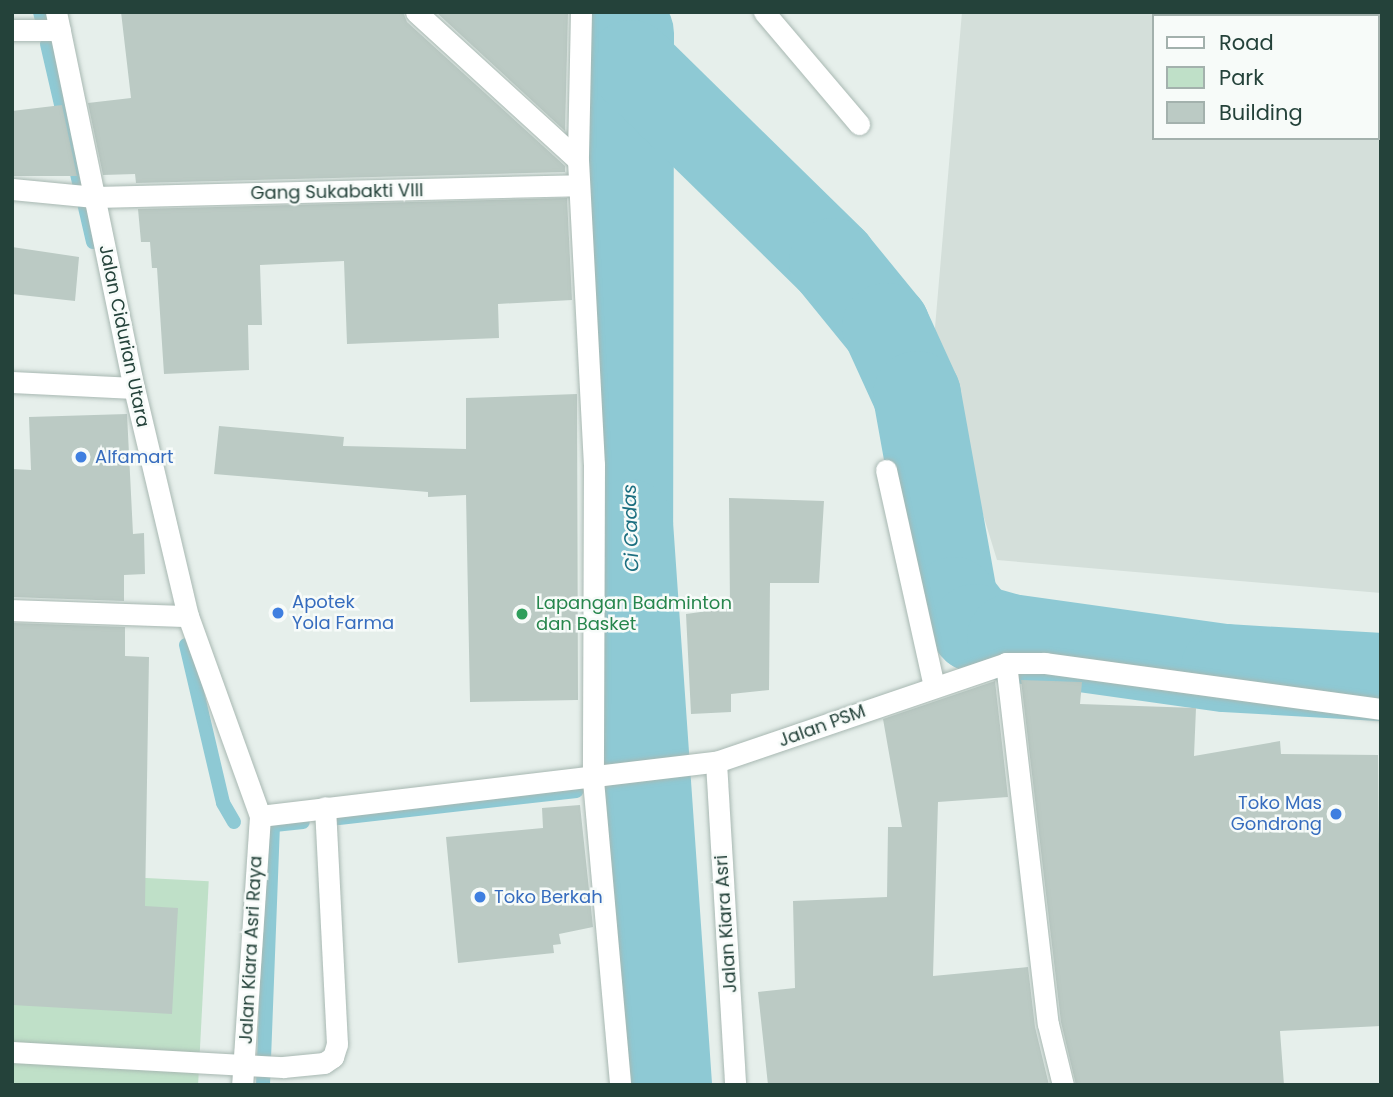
<!DOCTYPE html>
<html>
<head>
<meta charset="utf-8">
<style>
  body { margin:0 }
  #map { position:relative; width:1393px; height:1097px; overflow:hidden; background:#e6efeb; font-family:Poppins,sans-serif }
  div>[style] { position:absolute }
  .built>* { inset:0; background:#d4dfda }
  .green>* { inset:0; background:#bfe0c8; transform-origin:0 0 }
  .stream>* { height:14px; margin:-7px; padding:0 7px; transform-origin:7px; border-radius:7px; background:#8ec9d4 }
  .river>* { height:88px; margin:-44px; padding:0 44px; transform-origin:44px; border-radius:44px; background:#8ec9d4 }
  .building>* { inset:0; background:#bbcac4 }
  .roads { filter:drop-shadow(0 0 2px #a8b8b2) drop-shadow(0 0 2px #a8b8b2) }
  .minor>* { height:21px; margin:-10.5px; padding:0 10.5px; transform-origin:10.5px; border-radius:10.5px; background:#fff }
  .dots>* { width:19px; height:19px; translate:-50% -50%; box-sizing:border-box; border:4px solid #f7fbf9; border-radius:50% }
  span { translate:-50% -50%; white-space:nowrap; text-align:center; line-height:1.15; -webkit-text-stroke:5px #f7fbf9; paint-order:stroke }
  .street-label { font-size:18px; color:#24423a }
  .shop-label { font-size:18px; color:#366cbe }
  .left { translate:0 -50%; text-align:left }
  .right { translate:-100% -50%; text-align:right }
  .leisure-label { font-size:18px; color:#27864d }
  .water-label { font-size:19px; color:#1c6f80; font-style:italic }
  .frame { position:absolute; inset:0; border:14px solid #24423a; pointer-events:none }
  .legend { position:absolute; left:1152px; top:14px; width:228px; height:126px; box-sizing:border-box; background:#f7fbf9; border:2px solid #a3b1ad; margin:0; padding:9px 12px; list-style:none; font-size:21px; color:#24423a }
  .legend li { display:flex; align-items:center; gap:14px; height:35px }
  .legend b { width:35px; border:2px solid #a3b1ad }
</style>
</head>
<body>
<div id="map">
  <div class="built">
    <div style="clip-path:polygon(evenodd,962px 12px,1381px 12px,1381px 593px,997px 560px,933px 351px,962px 12px,1153px 16px,1377px 16px,1377px 138px,1153px 138px,1153px 16px)"></div>
  </div>
  <div class="green">
    <div style="left:12px;top:871px;width:197px;height:214px;rotate:3deg"></div>
  </div>
  <div class="stream">
    <div style="left:40px;top:12px;width:8px;rotate:76deg"></div>
    <div style="left:47px;top:44px;width:147px;rotate:77deg"></div>
    <div style="left:84px;top:203px;width:40px;rotate:77deg"></div>
    <div style="left:186px;top:645px;width:162px;rotate:76.8deg"></div>
    <div style="left:223px;top:803px;width:22px;rotate:60deg"></div>
    <div style="left:612px;top:787px;width:35px;rotate:-7deg"></div>
    <div style="left:339px;top:818px;width:239px;rotate:-6.5deg"></div>
    <div style="left:265px;top:826px;width:38px;rotate:-6deg"></div>
    <div style="left:263px;top:1085px;width:260px;rotate:-87.8deg"></div>
  </div>
  <div class="river">
    <div style="left:630px;top:33px;width:490px;rotate:90.1deg"></div>
    <div style="left:629px;top:523px;width:563px;rotate:86.03deg"></div>
    <div style="left:631px;top:64px;width:283px;rotate:44.4deg"></div>
    <div style="left:833px;top:262px;width:84px;rotate:50.8deg"></div>
    <div style="left:886px;top:327px;width:75px;rotate:65.5deg"></div>
    <div style="left:917px;top:395px;width:209px;rotate:79.8deg"></div>
    <div style="left:954px;top:601px;width:34px;rotate:52deg"></div>
    <div style="left:975px;top:628px;width:37px;rotate:16deg"></div>
    <div style="left:1011px;top:638px;width:216px;rotate:8deg"></div>
    <div style="left:1225px;top:668px;width:156px;rotate:3.3deg"></div>
  </div>
  <div class="building">
    <div style="clip-path:polygon(121px 12px,403px 12px,407px 22px,565px 166px,565px 172px,136px 183px,135px 174px,103px 175px,88px 103px,131px 98px)"></div>
    <div style="clip-path:polygon(436px 12px,568px 12px,565px 131px)"></div>
    <div style="clip-path:polygon(62px 105px,77px 176px,12px 176px,12px 111px)"></div>
    <div style="clip-path:polygon(567px 198px,572px 300px,498px 304px,499px 338px,347px 344px,344px 261px,260px 265px,262px 325px,248px 325px,249px 370px,164px 374px,157px 268px,152px 268px,150px 242px,141px 242px,138px 209px)"></div>
    <div style="clip-path:polygon(12px 247px,79px 257px,75px 301px,12px 294px)"></div>
    <div style="clip-path:polygon(577px 394px,578px 700px,470px 702px,466px 495px,428px 497px,428px 492px,214px 474px,219px 426px,344px 437px,343px 446px,466px 449px,466px 398px)"></div>
    <div style="clip-path:polygon(127px 414px,133px 534px,144px 533px,145px 574px,124px 575px,124px 601px,12px 597px,12px 469px,31px 470px,29px 417px)"></div>
    <div style="clip-path:polygon(729px 498px,824px 501px,819px 583px,770px 583px,769px 690px,731px 694px,731px 712px,691px 714px,686px 614px,730px 608px)"></div>
    <div style="clip-path:polygon(12px 623px,125px 627px,125px 656px,149px 657px,145px 906px,178px 908px,172px 1014px,12px 1005px)"></div>
    <div style="clip-path:polygon(1021px 680px,1082px 682px,1080px 704px,1196px 708px,1194px 756px,1280px 741px,1281px 754px,1378px 755px,1381px 1026px,1280px 1031px,1284px 1085px,1076px 1085px,1061px 1022px)"></div>
    <div style="clip-path:polygon(995px 681px,1008px 797px,938px 802px,933px 976px,1028px 967px,1035px 1027px,1049px 1085px,768px 1085px,758px 992px,795px 988px,793px 901px,887px 897px,888px 827px,902px 827px,883px 719px)"></div>
    <div style="clip-path:polygon(580px 805px,593px 927px,559px 934px,561px 944px,553px 945px,554px 953px,458px 963px,446px 837px,543px 828px,542px 808px)"></div>
  </div>
  <div class="roads">
    <div class="minor">
      <div style="left:56px;top:12px;width:384px;rotate:78.3deg"></div>
      <div style="left:134px;top:388px;width:234px;rotate:76.7deg"></div>
      <div style="left:188px;top:616px;width:213px;rotate:70.2deg"></div>
      <div style="left:260px;top:816px;width:270px;rotate:93.8deg"></div>
      <div style="left:416px;top:12px;width:219px;rotate:42.4deg"></div>
      <div style="left:581px;top:12px;width:148px;rotate:91.2deg"></div>
      <div style="left:578px;top:160px;width:304px;rotate:87deg"></div>
      <div style="left:594px;top:464px;width:316px;rotate:90.2deg"></div>
      <div style="left:593px;top:780px;width:306px;rotate:84.9deg"></div>
      <div style="left:764px;top:12px;width:147px;rotate:49.7deg"></div>
      <div style="left:12px;top:30px;width:48px"></div>
      <div style="left:12px;top:189px;width:83px;rotate:5.5deg"></div>
      <div style="left:95px;top:197px;width:484px;rotate:-1.4deg"></div>
      <div style="left:12px;top:382px;width:122px;rotate:2.8deg"></div>
      <div style="left:886px;top:470px;width:221px;rotate:77.5deg"></div>
      <div style="left:12px;top:610px;width:176px;rotate:2deg"></div>
      <div style="left:1006px;top:663px;width:363px;rotate:83.4deg"></div>
      <div style="left:1048px;top:1024px;width:63px;rotate:76.2deg"></div>
      <div style="left:716px;top:762px;width:324px;rotate:86.6deg"></div>
      <div style="left:260px;top:816px;width:459px;rotate:-6.8deg"></div>
      <div style="left:716px;top:762px;width:306px;rotate:-18.8deg"></div>
      <div style="left:1006px;top:663px;width:39px"></div>
      <div style="left:1045px;top:663px;width:339px;rotate:7.8deg"></div>
      <div style="left:12px;top:1052px;width:271px;rotate:3.2deg"></div>
      <div style="left:283px;top:1067px;width:41px;rotate:-5.6deg"></div>
      <div style="left:324px;top:1063px;width:11px;rotate:-34deg"></div>
      <div style="left:333px;top:1057px;width:14px;rotate:-73deg"></div>
      <div style="left:337px;top:1044px;width:237px;rotate:-92.9deg"></div>
    </div>
  </div>
  <div class="dots">
    <div style="left:81px;top:457px;background:#3f7fe0"></div>
    <div style="left:278px;top:613px;background:#3f7fe0"></div>
    <div style="left:522px;top:614px;background:#2e9e5b"></div>
    <div style="left:1336px;top:814px;background:#3f7fe0"></div>
    <div style="left:480px;top:897px;background:#3f7fe0"></div>
  </div>
  <div class="street-label">
    <span style="left:337px;top:192px;rotate:-1deg">Gang Sukabakti VIII</span>
    <span style="left:124px;top:336px;rotate:78deg">Jalan Cidurian Utara</span>
    <span style="left:822px;top:726px;rotate:-20deg">Jalan PSM</span>
    <span style="left:726px;top:924px;rotate:-94deg">Jalan Kiara Asri</span>
    <span style="left:251px;top:950px;rotate:-87deg">Jalan Kiara Asri Raya</span>
  </div>
  <div class="shop-label">
    <span class="left" style="left:95px;top:457px">Alfamart</span>
    <span class="left" style="left:292px;top:613px">Apotek<br>Yola Farma</span>
    <span class="right" style="left:1322px;top:814px">Toko Mas<br>Gondrong</span>
    <span class="left" style="left:494px;top:897px">Toko Berkah</span>
  </div>
  <div class="leisure-label">
    <span class="left" style="left:536px;top:614px">Lapangan Badminton<br>dan Basket</span>
  </div>
  <div class="water-label">
    <span style="left:631px;top:528px;rotate:-92deg">Ci Cadas</span>
  </div>
  <div class="frame"></div>
  <ul class="legend">
  <li><b style="height:9px;background:#fff"></b>Road</li>
  <li><b style="height:19px;background:#bfe0c8"></b>Park</li>
  <li><b style="height:19px;background:#bbcac4"></b>Building</li>
  </ul>
</div>
</body>
</html>
